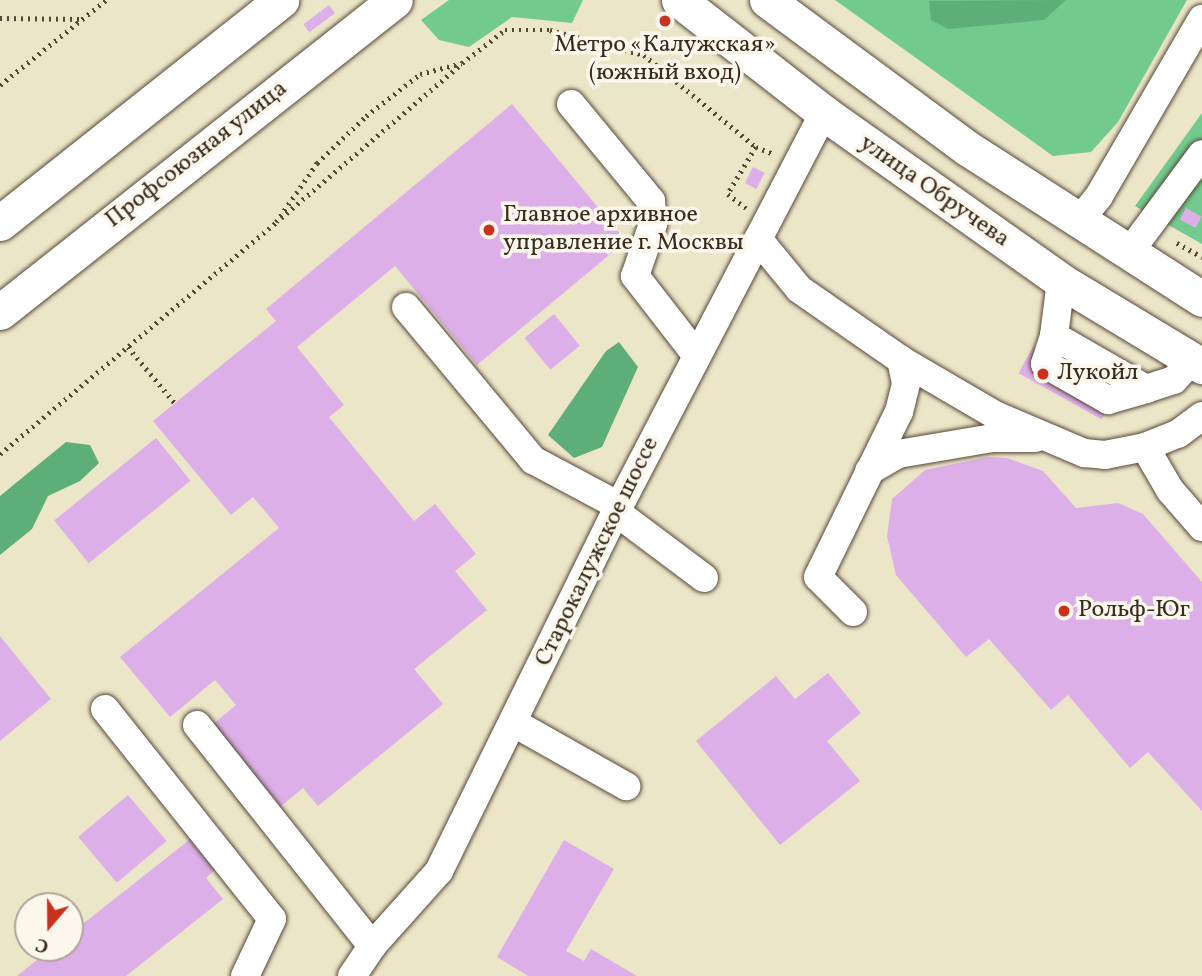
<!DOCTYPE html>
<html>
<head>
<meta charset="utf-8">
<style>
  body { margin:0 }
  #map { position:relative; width:1202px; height:976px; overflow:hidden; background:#ece6c8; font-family:Vollkorn,serif }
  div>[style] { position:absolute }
  .green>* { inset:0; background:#73ca8e }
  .forest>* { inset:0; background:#5eae79 }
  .building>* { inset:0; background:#ddafe8; transform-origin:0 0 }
  .path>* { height:4.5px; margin-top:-2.25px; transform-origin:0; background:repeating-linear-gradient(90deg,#564638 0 2px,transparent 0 7px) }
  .roads { filter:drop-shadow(0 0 2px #564638) drop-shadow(0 0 2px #564638) }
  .minor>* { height:28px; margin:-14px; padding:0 14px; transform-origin:14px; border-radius:14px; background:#fff }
  .major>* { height:35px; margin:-17.5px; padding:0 17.5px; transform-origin:17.5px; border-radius:17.5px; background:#fff }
  .dots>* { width:19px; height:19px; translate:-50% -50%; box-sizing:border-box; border:4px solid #fbf7ec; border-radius:50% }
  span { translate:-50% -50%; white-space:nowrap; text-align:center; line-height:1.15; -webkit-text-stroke:7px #fbf7ec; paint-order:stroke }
  .poi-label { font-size:24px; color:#3b2a1e }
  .left { translate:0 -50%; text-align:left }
  .street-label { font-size:24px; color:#3b2a1e }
  .north { position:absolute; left:14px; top:892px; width:70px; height:70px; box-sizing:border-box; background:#fbf7ec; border:2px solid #aea59a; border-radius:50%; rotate:200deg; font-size:19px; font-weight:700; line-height:28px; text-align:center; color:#3b2a1e }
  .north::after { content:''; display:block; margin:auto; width:24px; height:32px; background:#c8321e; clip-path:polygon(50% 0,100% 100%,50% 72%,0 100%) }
</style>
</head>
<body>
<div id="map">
  <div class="green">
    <div style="clip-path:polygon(449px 0,583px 0,572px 23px,512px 17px,469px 47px,439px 40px,421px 20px)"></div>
    <div style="clip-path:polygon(835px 0,1187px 0,1118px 122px,1091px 152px,1053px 156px)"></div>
    <div style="clip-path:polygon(1202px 113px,1202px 244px,1135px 206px)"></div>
  </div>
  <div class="forest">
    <div style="clip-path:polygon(1066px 0,1044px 20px,948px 29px,931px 20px,929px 1px)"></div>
    <div style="clip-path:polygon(619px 342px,638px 367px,602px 447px,574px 458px,548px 435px,606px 351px)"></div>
    <div style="clip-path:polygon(66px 442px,90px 445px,99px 463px,80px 481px,48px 496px,32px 529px,0 555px,0 496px)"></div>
  </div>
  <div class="building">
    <div style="left:329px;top:5px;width:10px;height:32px;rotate:53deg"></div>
    <div style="clip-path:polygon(512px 104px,626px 241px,477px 365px,395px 266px,297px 347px,344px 405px,329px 417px,414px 521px,435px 504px,476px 554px,455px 571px,487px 610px,414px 669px,443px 704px,318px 806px,303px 788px,280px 807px,213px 724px,236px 705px,215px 680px,170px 717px,120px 657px,279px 528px,253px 497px,231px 515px,153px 421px,276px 321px,266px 309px)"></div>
    <div style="left:753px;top:167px;width:13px;height:18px;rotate:27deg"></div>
    <div style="left:1186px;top:208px;width:18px;height:13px;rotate:29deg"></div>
    <div style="left:554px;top:314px;width:41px;height:38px;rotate:51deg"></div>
    <div style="left:1033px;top:347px;width:95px;height:30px;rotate:29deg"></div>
    <div style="left:156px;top:438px;width:55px;height:131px;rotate:51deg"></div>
    <div style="clip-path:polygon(988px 457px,1007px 458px,1043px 471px,1076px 508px,1118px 503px,1143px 514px,1202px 582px,1202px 811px,1148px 752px,1130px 768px,1068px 695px,1051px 710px,989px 639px,966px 657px,896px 575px,887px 536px,892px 499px,925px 470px)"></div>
    <div style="clip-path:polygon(0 636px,51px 699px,0 741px)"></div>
    <div style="clip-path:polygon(828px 673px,861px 713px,827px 741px,860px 781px,780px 845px,696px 741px,776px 676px,795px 699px)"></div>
    <div style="left:128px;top:795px;width:60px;height:65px;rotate:50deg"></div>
    <div style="clip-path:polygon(193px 837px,217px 868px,206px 878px,223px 899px,126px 976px,17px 976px,52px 948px,70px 948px,70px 934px)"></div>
    <div style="clip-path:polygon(564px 840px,614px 869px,566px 951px,584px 961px,591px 949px,637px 976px,528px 976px,497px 957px)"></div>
  </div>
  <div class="path">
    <div style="left:0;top:18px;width:82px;rotate:0.7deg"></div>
    <div style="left:0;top:85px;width:136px;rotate:-38.7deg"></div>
    <div style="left:756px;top:147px;width:19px;rotate:21deg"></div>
    <div style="left:281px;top:218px;width:237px;rotate:-40.5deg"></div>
    <div style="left:1177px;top:243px;width:29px;rotate:29deg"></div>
    <div style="left:128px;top:347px;width:73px;rotate:50deg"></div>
    <div style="left:0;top:454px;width:361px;rotate:-40deg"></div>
    <div style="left:276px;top:222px;width:72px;rotate:-55.2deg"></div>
    <div style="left:317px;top:163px;width:68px;rotate:-43.8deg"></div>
    <div style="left:366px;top:116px;width:68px;rotate:-37.9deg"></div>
    <div style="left:420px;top:74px;width:43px;rotate:-14.7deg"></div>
    <div style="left:462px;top:63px;width:54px;rotate:-37.5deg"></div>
    <div style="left:505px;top:30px;width:45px"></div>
    <div style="left:550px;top:30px;width:97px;rotate:14.9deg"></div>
    <div style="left:644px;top:55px;width:145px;rotate:39.4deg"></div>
    <div style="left:756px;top:147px;width:55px;rotate:120.8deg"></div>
    <div style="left:728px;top:194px;width:23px;rotate:38deg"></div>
  </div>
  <div class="roads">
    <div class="minor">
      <div style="left:571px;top:104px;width:126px;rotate:50.5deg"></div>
      <div style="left:651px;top:201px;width:23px;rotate:85deg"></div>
      <div style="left:653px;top:224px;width:55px;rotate:109.1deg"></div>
      <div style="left:635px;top:276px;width:101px;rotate:52.2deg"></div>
      <div style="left:1078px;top:222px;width:33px;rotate:-51deg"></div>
      <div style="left:1099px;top:196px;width:205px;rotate:-59.8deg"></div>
      <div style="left:758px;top:239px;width:65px;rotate:50.6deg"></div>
      <div style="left:799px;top:289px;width:124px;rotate:34.8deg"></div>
      <div style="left:901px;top:360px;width:111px;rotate:30.3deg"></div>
      <div style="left:997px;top:416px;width:95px;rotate:23deg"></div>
      <div style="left:1084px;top:453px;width:21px;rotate:5deg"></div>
      <div style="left:1105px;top:455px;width:41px;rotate:-11.3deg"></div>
      <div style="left:1145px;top:447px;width:35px;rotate:-22deg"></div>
      <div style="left:1178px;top:434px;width:30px;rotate:-37deg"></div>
      <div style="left:1128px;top:254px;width:124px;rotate:-53.5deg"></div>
      <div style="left:1061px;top:281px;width:55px;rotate:97.3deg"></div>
      <div style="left:1054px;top:336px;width:106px;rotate:29.9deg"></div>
      <div style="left:1146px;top:389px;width:29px;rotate:-18deg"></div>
      <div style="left:1174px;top:380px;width:27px;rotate:-48deg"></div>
      <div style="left:406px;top:307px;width:199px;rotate:50.3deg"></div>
      <div style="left:533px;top:460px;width:98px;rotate:28.1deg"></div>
      <div style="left:1054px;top:336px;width:29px;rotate:108deg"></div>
      <div style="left:1045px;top:364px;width:73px;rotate:29.7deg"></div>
      <div style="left:1108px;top:400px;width:40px;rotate:-16deg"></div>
      <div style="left:1145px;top:447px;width:50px;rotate:59.8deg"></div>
      <div style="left:1170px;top:490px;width:49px;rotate:49.1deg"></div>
      <div style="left:869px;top:471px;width:34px;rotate:-30deg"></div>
      <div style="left:898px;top:454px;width:96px;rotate:-9.6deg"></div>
      <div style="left:993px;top:438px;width:42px"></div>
      <div style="left:616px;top:512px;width:110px;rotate:36.9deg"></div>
      <div style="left:853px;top:612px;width:49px;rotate:-135deg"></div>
      <div style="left:818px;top:577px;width:184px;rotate:-63.9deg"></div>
      <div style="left:899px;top:412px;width:30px;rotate:-76deg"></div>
      <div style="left:906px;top:383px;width:24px;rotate:-102deg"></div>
      <div style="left:105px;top:709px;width:268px;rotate:51.5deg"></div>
      <div style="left:272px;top:919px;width:63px;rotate:115.3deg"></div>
      <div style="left:514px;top:723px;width:129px;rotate:29.4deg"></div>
      <div style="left:197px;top:725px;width:282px;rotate:51.6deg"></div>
      <div style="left:352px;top:976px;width:36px;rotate:-56deg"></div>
      <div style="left:372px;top:946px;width:101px;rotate:-48.2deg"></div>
      <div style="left:439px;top:871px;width:400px;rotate:-63.8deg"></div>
      <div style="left:616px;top:512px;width:450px;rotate:-62.5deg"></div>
    </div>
    <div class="major">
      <div style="left:679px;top:0;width:184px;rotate:37.9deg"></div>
      <div style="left:824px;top:113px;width:291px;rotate:35.3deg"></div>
      <div style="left:1061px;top:281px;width:165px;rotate:31.1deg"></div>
      <div style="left:767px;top:0;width:249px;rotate:36.5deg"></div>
      <div style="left:967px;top:148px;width:279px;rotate:32.7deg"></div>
      <div style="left:0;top:223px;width:359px;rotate:-38.4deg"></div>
      <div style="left:0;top:312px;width:503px;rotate:-38.3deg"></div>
    </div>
  </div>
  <div class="dots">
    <div style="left:665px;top:21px;background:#c8321e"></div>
    <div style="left:489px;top:230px;background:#c8321e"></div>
    <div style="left:1043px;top:374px;background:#c8321e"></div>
    <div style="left:1064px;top:611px;background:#c8321e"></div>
  </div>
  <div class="poi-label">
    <span style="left:665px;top:60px">Метро «Калужская»<br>(южный вход)</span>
    <span class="left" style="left:503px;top:230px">Главное архивное<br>управление г. Москвы</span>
    <span class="left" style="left:1057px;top:374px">Лукойл</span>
    <span class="left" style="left:1078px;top:611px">Рольф-Юг</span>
  </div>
  <div class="street-label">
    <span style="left:197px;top:155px;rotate:-38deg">Профсоюзная улица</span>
    <span style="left:934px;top:192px;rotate:35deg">улица Обручева</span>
    <span style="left:598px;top:552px;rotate:-64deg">Старокалужское шоссе</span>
  </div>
  <div class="north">С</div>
</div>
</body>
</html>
